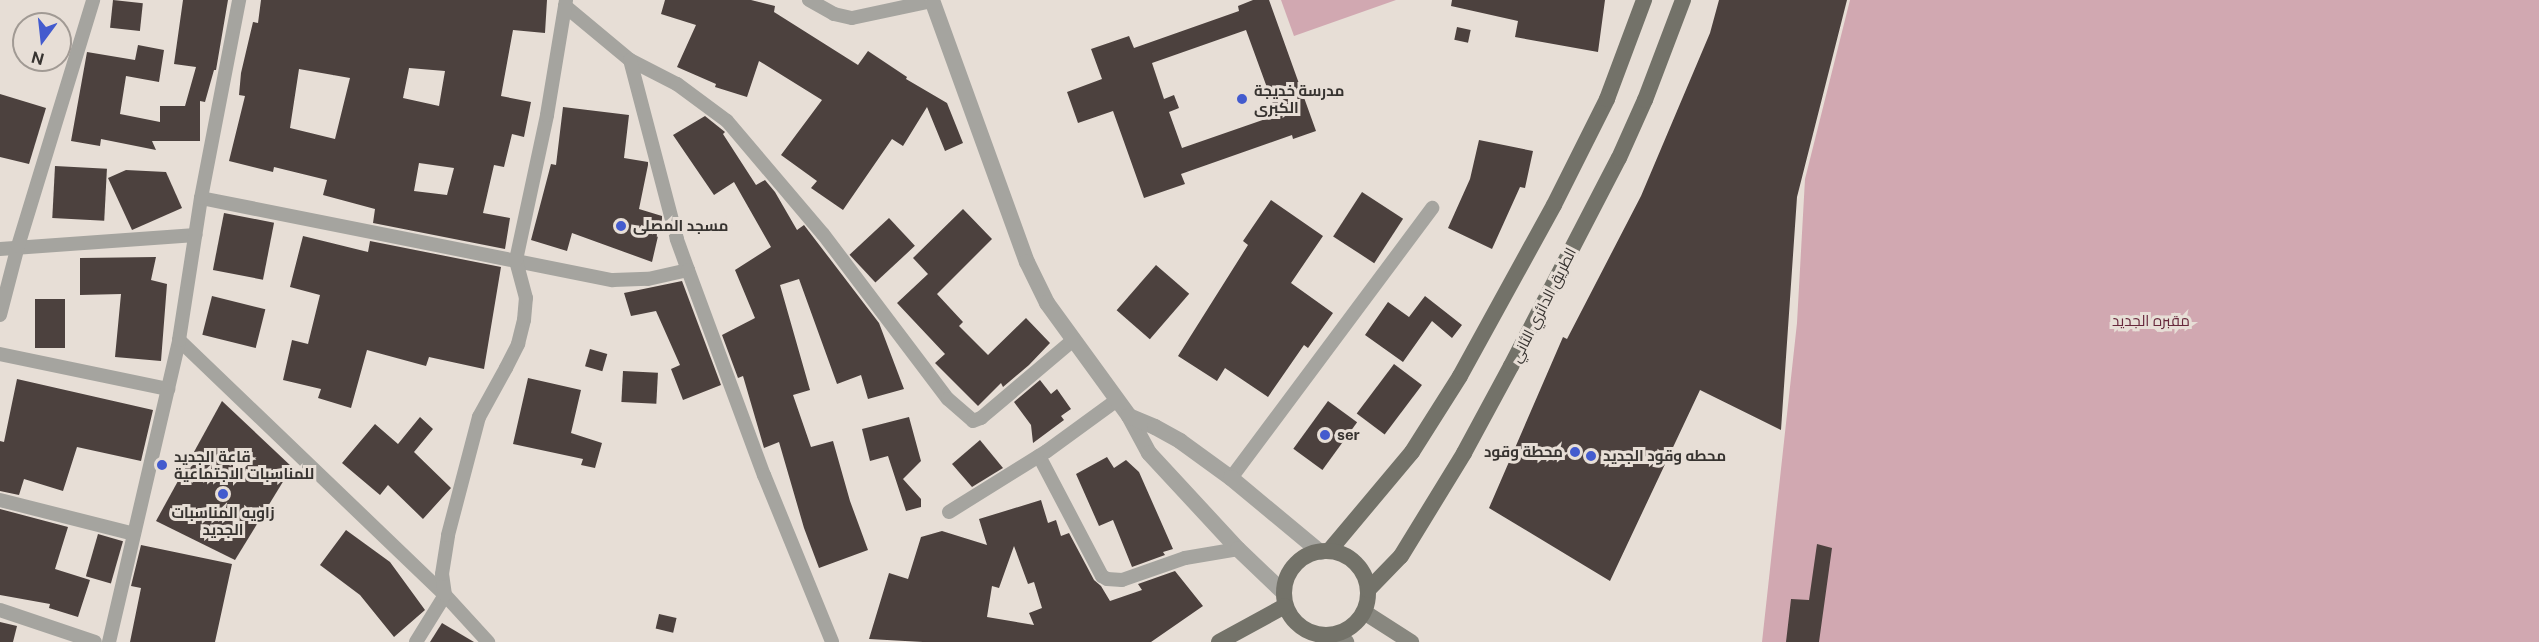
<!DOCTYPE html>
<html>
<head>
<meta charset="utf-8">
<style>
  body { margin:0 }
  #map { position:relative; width:2539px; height:642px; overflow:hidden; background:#e7ded6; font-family:"Public Sans",Cairo,sans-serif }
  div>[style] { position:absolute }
  .green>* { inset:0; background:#d1a8b1 }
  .building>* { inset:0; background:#4c413e; transform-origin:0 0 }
  .minor>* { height:14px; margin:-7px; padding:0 7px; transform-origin:7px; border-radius:7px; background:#a5a49f }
  .tertiary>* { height:16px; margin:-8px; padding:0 8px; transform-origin:8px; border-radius:8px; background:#a5a49f }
  .secondary>* { height:16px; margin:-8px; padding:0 8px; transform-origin:8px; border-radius:8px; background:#88877f }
  .primary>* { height:16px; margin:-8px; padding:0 8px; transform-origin:8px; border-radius:8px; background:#737269 }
  .primary>.ring { margin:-8px; padding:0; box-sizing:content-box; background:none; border:16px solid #737269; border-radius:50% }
  .dots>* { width:16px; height:16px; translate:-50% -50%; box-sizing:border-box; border:3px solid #e7ded6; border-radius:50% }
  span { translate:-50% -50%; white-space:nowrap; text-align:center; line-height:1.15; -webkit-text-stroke:6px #e7ded6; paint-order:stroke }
  .poi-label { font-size:15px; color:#373330; font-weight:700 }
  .left { translate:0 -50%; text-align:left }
  .right { translate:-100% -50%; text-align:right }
  .street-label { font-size:15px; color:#373330 }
  .park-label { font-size:15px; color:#67283b }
  .north { position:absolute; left:12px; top:12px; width:60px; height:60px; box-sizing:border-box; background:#e7ded6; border:2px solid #a19a94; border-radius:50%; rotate:195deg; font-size:16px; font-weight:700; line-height:24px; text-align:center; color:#373330 }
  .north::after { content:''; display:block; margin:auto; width:21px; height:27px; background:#435bce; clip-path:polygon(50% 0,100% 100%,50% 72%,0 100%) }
</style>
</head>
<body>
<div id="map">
  <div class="green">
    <div style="clip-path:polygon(1281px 0,1396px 0,1294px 36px)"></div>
    <div style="clip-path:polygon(1850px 0,2539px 0,2539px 642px,1762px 642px,1797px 323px,1805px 179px)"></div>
  </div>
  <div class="building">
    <div style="left:113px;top:0;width:30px;height:28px;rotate:6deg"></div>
    <div style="clip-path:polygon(183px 0,228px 0,216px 70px,214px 70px,205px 102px,200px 101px,200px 141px,152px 141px,156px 150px,101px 139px,100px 146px,71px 141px,87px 52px,135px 60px,138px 45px,164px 50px,159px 82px,126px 76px,120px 114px,160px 122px,160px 106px,185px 106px,196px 67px,174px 64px)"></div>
    <div style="clip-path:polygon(evenodd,261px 0,547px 0,545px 33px,513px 30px,501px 96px,531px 102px,524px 137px,512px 134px,504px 167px,494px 165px,483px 213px,510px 218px,505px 249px,373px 223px,375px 209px,323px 195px,327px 180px,274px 167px,273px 172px,229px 161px,245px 96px,239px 95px,241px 73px,253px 22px,258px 23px,261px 0,409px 68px,445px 71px,439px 106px,403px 98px,409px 68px,261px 0,299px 69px,350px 78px,335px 139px,290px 128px,299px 69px,261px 0,419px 163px,454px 168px,447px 195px,414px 191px,419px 163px)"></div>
    <div style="clip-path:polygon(665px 0,751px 0,775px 6px,774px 12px,858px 65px,868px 51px,907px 77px,906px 79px,947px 103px,963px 143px,945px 151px,927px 107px,903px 146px,892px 139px,843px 210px,811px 188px,817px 181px,781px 155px,822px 100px,759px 61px,747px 97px,715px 87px,716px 84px,677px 67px,696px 25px,661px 14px)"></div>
    <div style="clip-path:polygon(evenodd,1253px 0,1269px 0,1316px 131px,1293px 139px,1292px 135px,1181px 174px,1185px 184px,1144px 198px,1113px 111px,1078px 123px,1067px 92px,1102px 79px,1091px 49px,1129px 36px,1134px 48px,1239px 11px,1238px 6px,1253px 0,1246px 30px,1277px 115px,1182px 148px,1169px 112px,1179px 108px,1174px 95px,1164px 99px,1152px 63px,1246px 30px)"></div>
    <div style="clip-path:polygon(1452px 0,1605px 0,1598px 52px,1515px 37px,1518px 21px,1451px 6px)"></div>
    <div style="clip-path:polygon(1719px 0,1847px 0,1797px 197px,1781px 430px,1700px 390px,1610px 581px,1489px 508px,1563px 337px,1567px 339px,1641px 196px,1710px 33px)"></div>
    <div style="left:1457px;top:27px;width:14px;height:13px;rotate:12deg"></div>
    <div style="clip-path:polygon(0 94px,46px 108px,29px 164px,0 157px)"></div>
    <div style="clip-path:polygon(563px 107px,629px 115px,624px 158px,648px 162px,648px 165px,639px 209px,662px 216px,662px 219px,652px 262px,572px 233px,567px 251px,531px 240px,551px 164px,556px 165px)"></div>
    <div style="clip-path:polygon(705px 116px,725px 132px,723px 134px,756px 185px,765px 180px,775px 192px,797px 230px,804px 225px,879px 323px,904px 389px,868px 399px,861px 375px,837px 384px,799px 279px,780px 285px,810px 390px,793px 395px,811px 447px,833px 441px,850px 501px,868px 550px,819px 568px,804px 528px,779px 442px,764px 448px,743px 376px,738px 378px,722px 335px,755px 318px,735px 270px,771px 247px,734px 182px,714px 195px,673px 135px)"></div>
    <div style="clip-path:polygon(1479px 140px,1533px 151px,1525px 188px,1520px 187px,1492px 249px,1448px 228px,1470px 179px)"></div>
    <div style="left:55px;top:166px;width:52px;height:52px;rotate:3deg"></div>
    <div style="clip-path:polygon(126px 170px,166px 172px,182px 208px,132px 230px,108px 178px)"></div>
    <div style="left:1362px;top:192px;width:49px;height:53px;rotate:33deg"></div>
    <div style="clip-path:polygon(1271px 200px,1323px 236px,1291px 283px,1333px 313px,1308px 348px,1304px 345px,1268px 397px,1225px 368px,1217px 381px,1178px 356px,1248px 245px,1243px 241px)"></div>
    <div style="clip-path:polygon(963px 209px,992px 239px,937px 294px,963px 322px,959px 326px,988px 355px,1026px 318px,1050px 343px,1029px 365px,1003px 387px,1001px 383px,978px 406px,935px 363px,945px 354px,897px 303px,928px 274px,913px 258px)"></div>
    <div style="left:224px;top:213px;width:51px;height:58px;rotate:11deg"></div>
    <div style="left:889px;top:218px;width:38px;height:54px;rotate:47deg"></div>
    <div style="clip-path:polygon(303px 236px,368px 252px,370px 241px,501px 267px,484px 369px,429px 357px,426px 366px,367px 350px,351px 408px,318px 398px,321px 389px,283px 380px,292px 340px,308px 344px,320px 295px,290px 287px)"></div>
    <div style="clip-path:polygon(156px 257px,151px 280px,167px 284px,161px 361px,115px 357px,121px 294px,80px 295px,80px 258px)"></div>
    <div style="left:1156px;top:265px;width:44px;height:60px;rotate:41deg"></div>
    <div style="clip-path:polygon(682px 281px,721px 385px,683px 400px,671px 369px,680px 365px,656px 311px,631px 316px,624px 293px)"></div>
    <div style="left:212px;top:296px;width:55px;height:40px;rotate:14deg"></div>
    <div style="clip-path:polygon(1425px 296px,1462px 325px,1452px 338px,1432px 321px,1403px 362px,1365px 335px,1388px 302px,1409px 317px)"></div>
    <div style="left:35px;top:299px;width:30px;height:49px"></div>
    <div style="left:590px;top:349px;width:18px;height:18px;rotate:16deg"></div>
    <div style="left:1394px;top:364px;width:35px;height:62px;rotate:37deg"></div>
    <div style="left:623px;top:371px;width:35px;height:31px;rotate:3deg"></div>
    <div style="clip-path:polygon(528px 378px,581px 390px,571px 433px,602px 443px,595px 468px,581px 465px,583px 459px,513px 444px)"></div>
    <div style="clip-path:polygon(17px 379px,153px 410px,141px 461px,77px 447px,63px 491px,24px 479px,19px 495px,0 491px,0 441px,4px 442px)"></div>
    <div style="clip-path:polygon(1040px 380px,1051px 394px,1057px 389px,1071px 409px,1061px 416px,1064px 420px,1033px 443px,1031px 425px,1014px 402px)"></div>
    <div style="clip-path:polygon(222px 401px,292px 467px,235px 560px,156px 521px)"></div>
    <div style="left:1328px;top:401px;width:36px;height:59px;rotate:36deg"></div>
    <div style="clip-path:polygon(420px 417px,433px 429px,414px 452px,451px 488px,423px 519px,388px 485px,380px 495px,342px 463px,375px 424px,398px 444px)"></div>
    <div style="clip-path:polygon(909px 417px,921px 461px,903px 479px,921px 499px,921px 507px,906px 511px,888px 456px,870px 461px,862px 429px)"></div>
    <div style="clip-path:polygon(980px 440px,1003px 468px,972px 487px,952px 464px)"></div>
    <div style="clip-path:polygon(1107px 457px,1114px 468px,1126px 460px,1139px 472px,1173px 549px,1163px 552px,1165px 555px,1132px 567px,1113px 520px,1099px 526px,1076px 474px)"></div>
    <div style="clip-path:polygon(evenodd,1041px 500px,1048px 523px,1056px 520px,1061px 536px,1069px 533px,1094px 580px,1101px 586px,1110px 601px,1142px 590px,1138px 584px,1175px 571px,1203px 606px,1151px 642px,923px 642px,869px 639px,889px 573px,908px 579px,921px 537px,942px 531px,987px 545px,979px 519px,1041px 500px,1014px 546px,1028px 584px,1034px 582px,1042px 608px,1029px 613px,1034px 625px,987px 617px,992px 586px,999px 588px,1014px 546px)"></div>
    <div style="clip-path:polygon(0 509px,68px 527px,55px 569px,90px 580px,78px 617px,49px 608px,50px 604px,0 595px)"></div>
    <div style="clip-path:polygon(346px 530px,390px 562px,425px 610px,394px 637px,360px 595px,320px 565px)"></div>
    <div style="left:98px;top:534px;width:26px;height:44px;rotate:16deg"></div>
    <div style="clip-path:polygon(1817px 544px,1832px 548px,1819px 642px,1786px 642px,1791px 599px,1809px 600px)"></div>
    <div style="clip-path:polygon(141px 545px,232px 564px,215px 642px,130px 642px,141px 588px,131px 586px)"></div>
    <div style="left:659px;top:614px;width:18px;height:15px;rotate:13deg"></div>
    <div style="clip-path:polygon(0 622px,17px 626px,13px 642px,0 642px)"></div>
    <div style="clip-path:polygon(442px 623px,474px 642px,430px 642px)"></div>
  </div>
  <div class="minor">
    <div style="left:809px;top:0;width:29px;rotate:29deg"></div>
    <div style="left:834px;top:14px;width:18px;rotate:13deg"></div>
    <div style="left:852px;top:18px;width:82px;rotate:-12deg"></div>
    <div style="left:565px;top:6px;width:85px;rotate:39.7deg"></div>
    <div style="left:630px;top:60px;width:53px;rotate:27.1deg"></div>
    <div style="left:677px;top:84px;width:62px;rotate:36.5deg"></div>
    <div style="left:727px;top:121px;width:148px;rotate:49.7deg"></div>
    <div style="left:823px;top:234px;width:207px;rotate:52.9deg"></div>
    <div style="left:948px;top:399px;width:33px;rotate:41deg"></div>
    <div style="left:973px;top:421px;width:9px;rotate:-21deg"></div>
    <div style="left:981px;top:418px;width:119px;rotate:-40.2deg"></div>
    <div style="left:201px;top:198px;width:420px;rotate:11.3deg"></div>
    <div style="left:613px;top:280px;width:35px;rotate:-2deg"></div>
    <div style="left:648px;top:279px;width:41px;rotate:-12.7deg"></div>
    <div style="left:688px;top:270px;width:33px;rotate:-110deg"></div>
    <div style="left:677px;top:239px;width:185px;rotate:-104.7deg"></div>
    <div style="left:0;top:249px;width:196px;rotate:-4.1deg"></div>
    <div style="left:688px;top:270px;width:219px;rotate:69.7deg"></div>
    <div style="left:764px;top:475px;width:180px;rotate:67.8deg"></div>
    <div style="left:0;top:315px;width:71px;rotate:-75.4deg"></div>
    <div style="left:18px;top:246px;width:257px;rotate:-73deg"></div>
    <div style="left:179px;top:340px;width:368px;rotate:43.8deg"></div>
    <div style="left:445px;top:595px;width:64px;rotate:47.5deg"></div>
    <div style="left:0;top:354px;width:172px;rotate:11.8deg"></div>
    <div style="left:1039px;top:456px;width:136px;rotate:62.3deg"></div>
    <div style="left:1102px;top:576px;width:6px;rotate:31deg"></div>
    <div style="left:1107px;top:579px;width:15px;rotate:4deg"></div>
    <div style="left:1122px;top:580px;width:67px;rotate:-19.2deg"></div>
    <div style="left:1185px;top:558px;width:54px;rotate:-9.6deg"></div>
    <div style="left:1231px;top:478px;width:337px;rotate:-53.3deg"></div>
    <div style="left:0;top:500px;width:138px;rotate:14.2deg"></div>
    <div style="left:949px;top:512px;width:115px;rotate:-31.9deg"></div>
    <div style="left:1047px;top:451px;width:87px;rotate:-36.1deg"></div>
    <div style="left:0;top:610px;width:100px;rotate:18.6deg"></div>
    <div style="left:109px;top:642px;width:310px;rotate:-76.9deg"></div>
    <div style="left:179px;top:340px;width:144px;rotate:-81.2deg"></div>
    <div style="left:201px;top:198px;width:202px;rotate:-79.1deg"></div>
    <div style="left:416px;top:642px;width:55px;rotate:-58.3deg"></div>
    <div style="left:445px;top:595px;width:21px;rotate:-98deg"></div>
    <div style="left:442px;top:574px;width:39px;rotate:-81deg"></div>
    <div style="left:448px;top:535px;width:122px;rotate:-75.3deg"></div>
    <div style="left:479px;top:417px;width:56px;rotate:-61.1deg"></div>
    <div style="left:506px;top:368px;width:27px;rotate:-63deg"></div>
    <div style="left:518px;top:344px;width:25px;rotate:-76deg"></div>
    <div style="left:524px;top:320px;width:22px;rotate:-85deg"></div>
    <div style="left:526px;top:298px;width:39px;rotate:-105deg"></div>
    <div style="left:516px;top:260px;width:148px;rotate:-77.9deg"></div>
    <div style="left:547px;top:115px;width:117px;rotate:-80.6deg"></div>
  </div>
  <div class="tertiary">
    <div style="left:932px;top:0;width:279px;rotate:70.1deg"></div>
    <div style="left:1027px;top:262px;width:46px;rotate:64deg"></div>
    <div style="left:1047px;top:303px;width:140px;rotate:54deg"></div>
    <div style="left:1129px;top:416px;width:42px;rotate:61.6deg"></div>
    <div style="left:1149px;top:453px;width:131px;rotate:47.2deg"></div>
    <div style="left:1238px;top:549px;width:62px;rotate:43.7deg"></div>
    <div style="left:1129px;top:416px;width:28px;rotate:23deg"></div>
    <div style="left:1155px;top:427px;width:29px;rotate:29deg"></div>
    <div style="left:1180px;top:441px;width:63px;rotate:36deg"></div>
    <div style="left:1231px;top:478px;width:116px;rotate:39.7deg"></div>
  </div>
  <div class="secondary">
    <div style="left:1364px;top:612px;width:56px;rotate:32.6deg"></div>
    <div style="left:1333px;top:635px;width:15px;rotate:28deg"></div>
  </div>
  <div class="primary">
    <div style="left:1329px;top:551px;width:129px;rotate:-50deg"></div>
    <div style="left:1412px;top:452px;width:90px;rotate:-57.7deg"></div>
    <div style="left:1460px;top:376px;width:195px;rotate:-61.2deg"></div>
    <div style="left:1554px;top:205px;width:119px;rotate:-63.4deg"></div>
    <div style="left:1607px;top:99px;width:106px;rotate:-69.5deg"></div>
    <div class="ring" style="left:1284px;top:551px;width:68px;height:68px"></div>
    <div style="left:1368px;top:590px;width:47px;rotate:-45.9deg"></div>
    <div style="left:1401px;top:556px;width:121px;rotate:-58.5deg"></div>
    <div style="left:1464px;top:453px;width:99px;rotate:-61.6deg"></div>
    <div style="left:1511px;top:366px;width:234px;rotate:-62.6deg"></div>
    <div style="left:1619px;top:158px;width:64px;rotate:-65.9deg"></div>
    <div style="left:1645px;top:100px;width:107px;rotate:-69.2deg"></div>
    <div style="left:1219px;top:642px;width:75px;rotate:-28.6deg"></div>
  </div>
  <div class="dots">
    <div style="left:1242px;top:99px;background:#435bce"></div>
    <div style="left:621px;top:226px;background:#435bce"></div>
    <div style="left:1325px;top:435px;background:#435bce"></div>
    <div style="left:1575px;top:452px;background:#435bce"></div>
    <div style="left:1591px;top:456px;background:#435bce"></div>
    <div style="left:162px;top:465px;background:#435bce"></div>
    <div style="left:223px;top:494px;background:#435bce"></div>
  </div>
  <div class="poi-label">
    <span class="left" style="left:1254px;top:99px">مدرسة خديجة<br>الكبرى</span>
    <span class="left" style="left:633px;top:226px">مسجد المصلى</span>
    <span class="left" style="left:1337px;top:435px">ser</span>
    <span class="right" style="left:1563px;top:452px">محطة وقود</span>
    <span class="left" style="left:174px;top:465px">قاعة الجديد<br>للمناسبات الاجتماعية</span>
    <span class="left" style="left:1603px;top:456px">محطه وقود الجديد</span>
    <span style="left:223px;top:521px">زاويه المناسبات<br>الجديد</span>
  </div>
  <div class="street-label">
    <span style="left:1543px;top:305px;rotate:-63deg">الطريق الدائري الثاني</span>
  </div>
  <div class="park-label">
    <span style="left:2151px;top:321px">مقبره الجديد</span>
  </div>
  <div class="north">N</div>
</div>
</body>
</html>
